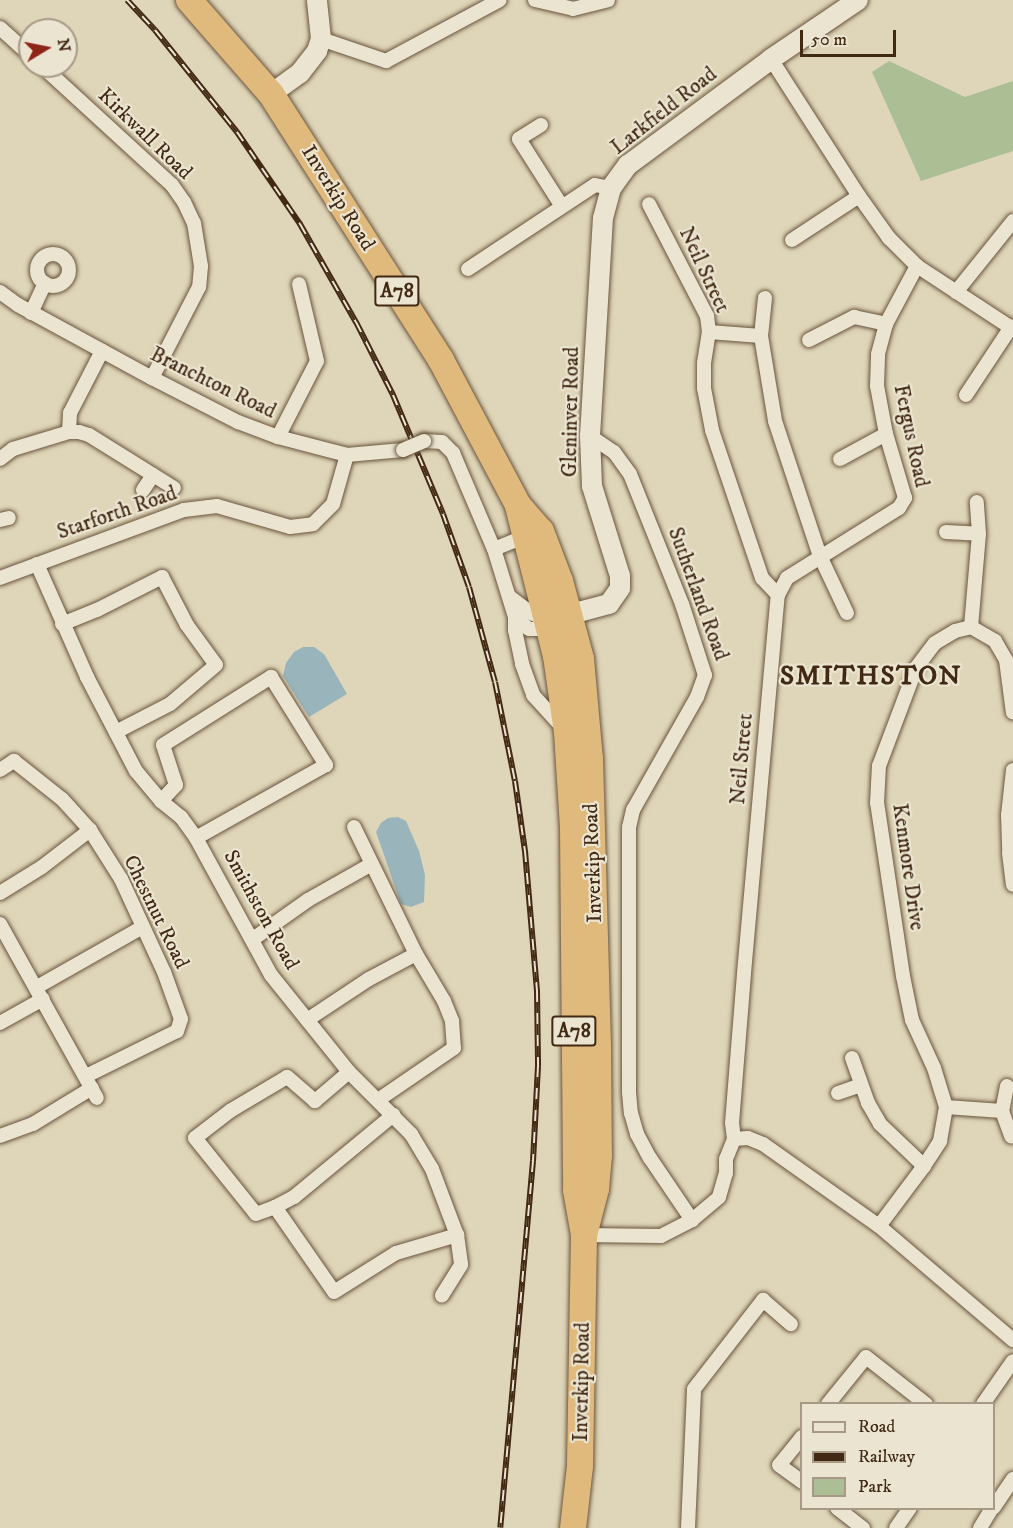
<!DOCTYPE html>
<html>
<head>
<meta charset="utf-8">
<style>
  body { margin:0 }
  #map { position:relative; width:1013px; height:1528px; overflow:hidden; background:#dfd5b8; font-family:"IM FELL DW Pica",serif }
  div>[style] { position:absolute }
  .green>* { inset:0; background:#abbe94 }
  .water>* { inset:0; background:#99b5bb }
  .roads { filter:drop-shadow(0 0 2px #69543d) drop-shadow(0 0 2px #69543d) }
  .street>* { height:14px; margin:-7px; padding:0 7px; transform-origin:7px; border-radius:7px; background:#eae4d1 }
  .street>.ring { margin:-7px; padding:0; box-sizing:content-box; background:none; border:14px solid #eae4d1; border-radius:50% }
  .secondary>* { height:20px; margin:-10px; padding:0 10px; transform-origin:10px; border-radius:10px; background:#eae4d1 }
  .highway>* { height:26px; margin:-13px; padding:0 13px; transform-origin:13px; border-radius:13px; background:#e0ba7c }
  .rail>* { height:6px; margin-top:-3px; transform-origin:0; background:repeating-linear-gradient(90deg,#eae4d1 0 11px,#422914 0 22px); box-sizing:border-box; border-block:2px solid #422914 }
  .bridges { filter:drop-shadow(0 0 2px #69543d) drop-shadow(0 0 2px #69543d) }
  .street-bridge>* { height:14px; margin:-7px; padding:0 7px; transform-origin:7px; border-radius:7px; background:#eae4d1 }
  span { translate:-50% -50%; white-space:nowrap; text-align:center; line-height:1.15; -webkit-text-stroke:4.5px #eae4d1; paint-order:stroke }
  .shield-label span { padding:2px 4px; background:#eae4d1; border:2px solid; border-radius:4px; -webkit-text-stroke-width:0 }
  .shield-label { font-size:20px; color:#422914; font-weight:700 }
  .street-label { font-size:21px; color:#422914 }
  .district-label { font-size:27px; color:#422914; font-weight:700; letter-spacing:1.5px }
  .legend { position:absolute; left:800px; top:1402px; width:195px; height:108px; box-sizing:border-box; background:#eae4d1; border:2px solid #a79985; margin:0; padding:8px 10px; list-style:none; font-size:18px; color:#422914 }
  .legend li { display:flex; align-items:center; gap:12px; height:30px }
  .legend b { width:30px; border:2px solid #a79985 }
  .north { position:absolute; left:18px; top:18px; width:60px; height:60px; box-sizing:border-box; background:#eae4d1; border:2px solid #a79985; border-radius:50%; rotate:80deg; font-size:16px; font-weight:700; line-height:24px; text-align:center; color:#422914 }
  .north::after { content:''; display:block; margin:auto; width:21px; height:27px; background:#8f2418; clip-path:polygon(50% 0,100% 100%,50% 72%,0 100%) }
  .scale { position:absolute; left:800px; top:30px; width:96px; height:27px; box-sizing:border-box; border:3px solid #422914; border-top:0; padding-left:8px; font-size:18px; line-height:21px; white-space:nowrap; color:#422914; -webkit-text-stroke:4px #eae4d1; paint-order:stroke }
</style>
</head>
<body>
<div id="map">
  <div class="green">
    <div style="clip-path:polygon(889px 61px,965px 97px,1013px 81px,1013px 151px,921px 181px,872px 72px)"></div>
  </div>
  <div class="water">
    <div style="clip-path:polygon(303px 647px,314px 647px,324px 654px,347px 694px,309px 717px,283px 676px,286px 663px,294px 652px)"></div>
    <div style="clip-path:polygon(398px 817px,406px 821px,419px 851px,425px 875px,424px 902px,411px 907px,401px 904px,376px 832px,381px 823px,388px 818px)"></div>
  </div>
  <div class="roads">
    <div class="street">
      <div style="left:535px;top:0;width:39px;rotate:13deg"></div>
      <div style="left:573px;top:9px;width:36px;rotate:-14deg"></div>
      <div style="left:0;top:28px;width:40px;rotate:42deg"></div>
      <div style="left:321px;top:39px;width:69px;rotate:18.7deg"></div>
      <div style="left:386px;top:61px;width:129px;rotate:-28.2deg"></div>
      <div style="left:771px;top:59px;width:163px;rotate:57.3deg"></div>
      <div style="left:859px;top:196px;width:52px;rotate:54.5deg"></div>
      <div style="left:889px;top:238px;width:40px;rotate:45deg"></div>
      <div style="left:917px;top:266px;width:115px;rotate:33.3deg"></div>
      <div style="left:42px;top:66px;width:176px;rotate:42.5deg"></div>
      <div style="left:172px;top:185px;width:21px;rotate:55deg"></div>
      <div style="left:184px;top:202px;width:23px;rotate:65deg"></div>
      <div style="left:194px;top:223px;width:44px;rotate:80.8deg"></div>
      <div style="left:201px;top:266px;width:21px;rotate:95deg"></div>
      <div style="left:199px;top:287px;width:102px;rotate:117.3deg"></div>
      <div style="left:541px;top:125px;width:26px;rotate:148deg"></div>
      <div style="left:519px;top:139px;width:78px;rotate:57.5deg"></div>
      <div style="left:792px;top:240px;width:80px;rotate:-33.3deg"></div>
      <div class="ring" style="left:37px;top:254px;width:18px;height:18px"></div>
      <div style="left:468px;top:269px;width:152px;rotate:-33.5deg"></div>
      <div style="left:595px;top:185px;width:16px;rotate:11deg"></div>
      <div style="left:0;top:292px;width:22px;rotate:36deg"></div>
      <div style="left:18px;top:305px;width:153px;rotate:28.6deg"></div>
      <div style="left:152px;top:378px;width:97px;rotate:27.1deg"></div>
      <div style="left:238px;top:422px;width:43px;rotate:20.6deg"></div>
      <div style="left:278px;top:437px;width:71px;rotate:14.6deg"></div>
      <div style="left:347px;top:455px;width:56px;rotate:-5.1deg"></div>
      <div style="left:956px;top:292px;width:91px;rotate:-51.2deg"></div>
      <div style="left:765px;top:298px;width:38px;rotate:96deg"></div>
      <div style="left:761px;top:336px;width:86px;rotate:80.6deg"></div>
      <div style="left:775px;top:421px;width:142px;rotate:71.6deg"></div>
      <div style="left:820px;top:556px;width:63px;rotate:64.7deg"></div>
      <div style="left:31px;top:313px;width:33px;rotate:-65deg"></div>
      <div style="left:709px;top:332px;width:52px;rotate:4.4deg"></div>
      <div style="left:809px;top:340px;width:51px;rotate:-27.1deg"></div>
      <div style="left:854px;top:317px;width:33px;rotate:12deg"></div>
      <div style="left:966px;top:395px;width:82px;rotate:-56.5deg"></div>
      <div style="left:69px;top:432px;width:19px;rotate:-87deg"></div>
      <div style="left:70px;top:413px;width:70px;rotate:-62.7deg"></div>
      <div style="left:590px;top:436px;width:29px;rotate:34deg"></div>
      <div style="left:614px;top:452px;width:27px;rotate:54deg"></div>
      <div style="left:630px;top:474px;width:140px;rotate:68.2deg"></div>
      <div style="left:682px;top:604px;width:75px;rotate:72.1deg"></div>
      <div style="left:705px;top:675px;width:23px;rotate:110deg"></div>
      <div style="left:697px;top:697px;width:130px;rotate:119.5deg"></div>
      <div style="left:633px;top:810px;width:17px;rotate:103deg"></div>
      <div style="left:629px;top:827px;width:265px;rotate:90deg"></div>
      <div style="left:629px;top:1092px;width:21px;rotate:85deg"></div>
      <div style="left:631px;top:1113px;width:22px;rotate:74deg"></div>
      <div style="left:637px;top:1134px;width:27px;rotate:62deg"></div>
      <div style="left:650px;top:1158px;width:75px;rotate:55.9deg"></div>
      <div style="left:278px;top:437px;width:85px;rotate:-62.8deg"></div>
      <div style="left:317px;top:361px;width:79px;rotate:-103.2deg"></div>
      <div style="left:424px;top:441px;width:18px;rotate:3deg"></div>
      <div style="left:442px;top:442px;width:16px;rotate:45deg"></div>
      <div style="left:453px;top:453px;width:104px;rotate:66.9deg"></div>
      <div style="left:494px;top:549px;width:71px;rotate:72.8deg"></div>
      <div style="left:515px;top:617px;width:18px;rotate:41deg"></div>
      <div style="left:529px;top:629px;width:10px"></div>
      <div style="left:539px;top:629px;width:13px;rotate:-45deg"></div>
      <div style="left:548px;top:620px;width:18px;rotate:-158deg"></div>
      <div style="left:531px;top:613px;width:26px;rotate:-143deg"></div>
      <div style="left:0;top:459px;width:16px;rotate:-38deg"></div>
      <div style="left:13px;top:449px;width:59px;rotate:-16.9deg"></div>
      <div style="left:69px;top:432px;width:10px"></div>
      <div style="left:79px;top:432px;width:10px;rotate:17deg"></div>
      <div style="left:89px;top:435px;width:100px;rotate:31.9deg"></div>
      <div style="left:840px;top:459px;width:52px;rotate:-28.5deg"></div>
      <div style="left:143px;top:490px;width:18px;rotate:-56deg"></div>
      <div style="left:0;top:520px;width:9px;rotate:-13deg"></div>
      <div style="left:946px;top:532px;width:33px;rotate:3deg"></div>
      <div style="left:494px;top:549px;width:32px;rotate:-22deg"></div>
      <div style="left:37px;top:564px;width:124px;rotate:66.1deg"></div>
      <div style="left:87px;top:677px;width:106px;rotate:62.5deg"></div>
      <div style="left:136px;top:771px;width:39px;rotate:50deg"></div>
      <div style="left:161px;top:801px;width:26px;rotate:39deg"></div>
      <div style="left:181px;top:817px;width:26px;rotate:54deg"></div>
      <div style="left:196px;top:838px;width:156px;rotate:61.3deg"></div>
      <div style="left:271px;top:975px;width:124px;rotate:51.2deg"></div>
      <div style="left:349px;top:1072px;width:88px;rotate:45deg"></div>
      <div style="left:411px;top:1134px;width:41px;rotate:59deg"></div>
      <div style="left:432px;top:1169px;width:71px;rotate:69.3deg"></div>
      <div style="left:457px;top:1235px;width:30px;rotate:82deg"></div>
      <div style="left:461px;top:1265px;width:36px;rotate:122deg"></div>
      <div style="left:0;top:578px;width:196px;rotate:-20.3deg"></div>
      <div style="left:184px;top:510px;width:33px;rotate:-7deg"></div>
      <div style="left:217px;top:506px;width:76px;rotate:16deg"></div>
      <div style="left:290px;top:527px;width:23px;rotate:-7deg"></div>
      <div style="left:313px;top:524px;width:28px;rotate:-45deg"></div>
      <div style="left:333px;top:504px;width:51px;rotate:-74.1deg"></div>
      <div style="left:778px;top:595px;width:19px;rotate:-62deg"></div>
      <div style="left:787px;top:578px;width:132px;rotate:-32deg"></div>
      <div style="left:899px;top:508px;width:12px;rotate:-59deg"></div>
      <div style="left:905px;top:498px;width:67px;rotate:-106.5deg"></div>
      <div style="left:886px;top:434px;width:49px;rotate:-100.6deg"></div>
      <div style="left:877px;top:386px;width:32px;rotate:-88deg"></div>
      <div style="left:878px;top:354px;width:31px;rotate:-75deg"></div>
      <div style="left:886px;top:324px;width:66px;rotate:-61.9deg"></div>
      <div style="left:515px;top:617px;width:13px;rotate:90deg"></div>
      <div style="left:515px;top:630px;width:35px;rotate:78deg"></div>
      <div style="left:522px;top:664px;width:33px;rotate:70deg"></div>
      <div style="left:533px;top:695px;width:45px;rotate:47.7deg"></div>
      <div style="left:62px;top:624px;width:38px;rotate:-22deg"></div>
      <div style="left:97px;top:610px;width:73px;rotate:-26.9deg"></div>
      <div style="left:162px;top:577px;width:54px;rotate:62.5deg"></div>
      <div style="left:187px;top:625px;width:49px;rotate:54.1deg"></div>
      <div style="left:216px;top:665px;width:60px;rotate:139.7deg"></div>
      <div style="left:170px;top:704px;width:61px;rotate:152.6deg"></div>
      <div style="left:971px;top:627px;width:93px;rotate:-85.1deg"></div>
      <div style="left:979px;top:534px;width:32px;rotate:-94deg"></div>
      <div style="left:0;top:770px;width:17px;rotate:-33deg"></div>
      <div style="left:14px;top:761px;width:61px;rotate:38.4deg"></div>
      <div style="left:62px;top:799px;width:42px;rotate:47.9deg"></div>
      <div style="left:90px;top:830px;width:58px;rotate:57.7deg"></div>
      <div style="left:121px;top:879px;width:102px;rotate:65.2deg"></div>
      <div style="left:164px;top:972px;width:50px;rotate:70.1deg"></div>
      <div style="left:181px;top:1019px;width:13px;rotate:108deg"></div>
      <div style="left:177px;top:1031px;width:102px;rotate:153.7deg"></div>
      <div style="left:1013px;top:770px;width:45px;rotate:96.3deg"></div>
      <div style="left:1008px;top:815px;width:38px;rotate:88deg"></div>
      <div style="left:1009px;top:853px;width:32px;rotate:83deg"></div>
      <div style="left:161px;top:801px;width:22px;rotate:-47deg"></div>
      <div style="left:176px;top:785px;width:42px;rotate:-108deg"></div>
      <div style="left:163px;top:745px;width:128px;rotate:-32.2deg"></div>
      <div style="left:271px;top:677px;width:104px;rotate:58deg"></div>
      <div style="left:326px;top:765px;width:149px;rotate:150.7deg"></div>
      <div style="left:354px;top:827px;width:141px;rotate:64deg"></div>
      <div style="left:416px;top:954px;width:55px;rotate:59.2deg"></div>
      <div style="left:444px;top:1001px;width:22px;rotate:68deg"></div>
      <div style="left:452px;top:1021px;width:27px;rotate:86deg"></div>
      <div style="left:454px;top:1048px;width:92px;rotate:145.6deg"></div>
      <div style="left:0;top:893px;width:49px;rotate:-31.8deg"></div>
      <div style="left:42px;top:867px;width:61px;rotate:-37.6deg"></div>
      <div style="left:0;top:924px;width:199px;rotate:60.9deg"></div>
      <div style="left:253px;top:939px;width:67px;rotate:-35.3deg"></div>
      <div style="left:308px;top:900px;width:73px;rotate:-29.4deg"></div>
      <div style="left:37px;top:987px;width:120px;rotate:-29.6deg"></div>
      <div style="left:307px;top:1020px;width:74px;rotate:-33.5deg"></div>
      <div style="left:369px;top:979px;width:53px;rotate:-28deg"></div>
      <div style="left:0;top:1023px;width:49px;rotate:-29.2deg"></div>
      <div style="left:852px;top:1058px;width:48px;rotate:70.4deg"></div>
      <div style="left:868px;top:1103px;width:24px;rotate:60deg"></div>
      <div style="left:880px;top:1124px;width:61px;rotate:43.7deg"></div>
      <div style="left:349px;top:1072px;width:45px;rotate:139.5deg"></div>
      <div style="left:315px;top:1101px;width:37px;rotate:-139deg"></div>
      <div style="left:287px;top:1077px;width:66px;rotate:149.2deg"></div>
      <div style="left:230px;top:1111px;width:44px;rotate:142.4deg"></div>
      <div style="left:195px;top:1138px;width:97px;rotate:51.2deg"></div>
      <div style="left:256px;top:1214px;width:20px;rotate:-20deg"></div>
      <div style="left:275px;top:1207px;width:103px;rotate:55.2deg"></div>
      <div style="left:334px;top:1292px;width:73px;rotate:-32.2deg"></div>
      <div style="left:396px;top:1253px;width:64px;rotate:-16.4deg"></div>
      <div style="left:1007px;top:1086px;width:25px;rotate:101deg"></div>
      <div style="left:1002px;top:1111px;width:27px;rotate:70deg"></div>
      <div style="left:838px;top:1093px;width:24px;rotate:-19deg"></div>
      <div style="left:946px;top:1107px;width:56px;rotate:4.1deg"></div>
      <div style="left:0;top:1136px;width:35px;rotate:-20deg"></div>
      <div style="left:33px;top:1124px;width:69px;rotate:-31.4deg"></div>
      <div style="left:734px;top:1139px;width:14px;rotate:-4deg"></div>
      <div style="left:748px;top:1138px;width:16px;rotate:22deg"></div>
      <div style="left:763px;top:1144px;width:142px;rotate:35.3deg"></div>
      <div style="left:879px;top:1226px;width:176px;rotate:40.4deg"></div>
      <div style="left:275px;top:1207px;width:21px;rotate:-28deg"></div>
      <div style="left:294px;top:1197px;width:129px;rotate:-39.6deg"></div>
      <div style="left:879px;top:1226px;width:75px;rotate:-53.1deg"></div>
      <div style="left:924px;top:1166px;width:30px;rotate:-57deg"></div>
      <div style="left:940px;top:1141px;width:35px;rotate:-80deg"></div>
      <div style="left:946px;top:1107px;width:41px;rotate:-107.1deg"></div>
      <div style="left:934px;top:1068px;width:53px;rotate:-114.6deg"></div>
      <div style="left:912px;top:1020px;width:45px;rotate:-101.6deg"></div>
      <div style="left:903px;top:976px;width:175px;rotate:-98.5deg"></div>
      <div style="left:877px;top:803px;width:37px;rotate:-87deg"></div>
      <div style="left:879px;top:766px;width:105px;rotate:-69.3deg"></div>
      <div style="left:916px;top:668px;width:31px;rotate:-53deg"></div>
      <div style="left:935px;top:643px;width:23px;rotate:-31deg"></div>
      <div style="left:955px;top:631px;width:16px;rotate:-14deg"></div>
      <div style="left:971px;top:627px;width:28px;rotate:30deg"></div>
      <div style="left:995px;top:641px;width:22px;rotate:60deg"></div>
      <div style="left:1006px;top:660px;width:53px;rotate:82.5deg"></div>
      <div style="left:584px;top:1235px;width:77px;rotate:0.7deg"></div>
      <div style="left:661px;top:1236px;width:35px;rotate:-27deg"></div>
      <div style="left:692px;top:1220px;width:35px;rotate:-40deg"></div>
      <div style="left:719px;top:1197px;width:25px;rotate:-74deg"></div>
      <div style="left:726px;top:1173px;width:14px;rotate:-90deg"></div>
      <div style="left:726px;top:1159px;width:22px;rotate:-68deg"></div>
      <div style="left:734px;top:1139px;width:16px;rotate:-97deg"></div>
      <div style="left:732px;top:1123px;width:150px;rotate:-85.4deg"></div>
      <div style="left:744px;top:973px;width:380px;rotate:-84.9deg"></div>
      <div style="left:778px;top:595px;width:23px;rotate:-133deg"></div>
      <div style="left:762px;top:578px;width:156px;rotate:-108.7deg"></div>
      <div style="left:712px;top:430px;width:43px;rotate:-100.8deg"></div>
      <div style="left:704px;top:388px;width:25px;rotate:-90deg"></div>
      <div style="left:704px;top:363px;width:31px;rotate:-81deg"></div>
      <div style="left:709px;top:332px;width:16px;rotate:-97deg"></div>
      <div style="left:707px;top:316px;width:126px;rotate:-117.4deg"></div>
      <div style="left:828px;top:1404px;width:60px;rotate:-51deg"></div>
      <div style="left:866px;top:1357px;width:76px;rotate:38.1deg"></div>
      <div style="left:983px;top:1404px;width:52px;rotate:-55.1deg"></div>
      <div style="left:802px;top:1437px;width:36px;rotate:129deg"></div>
      <div style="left:779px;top:1465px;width:29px;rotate:36deg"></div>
      <div style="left:994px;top:1507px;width:34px;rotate:-56deg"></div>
      <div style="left:837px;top:1508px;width:33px;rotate:38deg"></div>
      <div style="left:688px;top:1528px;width:139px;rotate:-87.5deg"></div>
      <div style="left:694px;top:1389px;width:113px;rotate:-52.2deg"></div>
      <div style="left:763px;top:1300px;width:37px;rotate:41deg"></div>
      <div style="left:896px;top:1528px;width:24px;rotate:-55deg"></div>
      <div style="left:980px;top:1528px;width:23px;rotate:-59deg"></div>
    </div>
    <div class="secondary">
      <div style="left:271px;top:94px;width:36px;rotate:-36deg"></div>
      <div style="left:300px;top:73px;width:28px;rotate:-52deg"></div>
      <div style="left:317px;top:51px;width:13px;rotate:-72deg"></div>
      <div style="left:321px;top:39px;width:39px;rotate:-96deg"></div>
      <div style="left:556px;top:618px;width:55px;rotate:-14.8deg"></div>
      <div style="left:609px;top:604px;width:19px;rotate:-55deg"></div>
      <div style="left:620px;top:588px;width:12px;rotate:-90deg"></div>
      <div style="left:620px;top:576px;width:94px;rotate:-107.3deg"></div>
      <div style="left:592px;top:486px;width:50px;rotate:-92.3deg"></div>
      <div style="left:590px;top:436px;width:218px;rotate:-86.6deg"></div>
      <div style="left:603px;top:218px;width:31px;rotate:-75deg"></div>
      <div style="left:611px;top:188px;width:29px;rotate:-54deg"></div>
      <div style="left:628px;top:165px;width:178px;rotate:-36.5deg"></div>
      <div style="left:771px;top:59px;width:105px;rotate:-34.1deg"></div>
    </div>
    <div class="highway">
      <div style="left:189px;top:0;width:125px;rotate:48.9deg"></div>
      <div style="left:271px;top:94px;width:316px;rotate:57.4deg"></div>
      <div style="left:441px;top:360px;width:164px;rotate:62deg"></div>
      <div style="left:518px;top:505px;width:35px;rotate:49deg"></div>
      <div style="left:541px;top:531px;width:53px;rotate:69.2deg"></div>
      <div style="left:560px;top:581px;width:81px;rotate:74.9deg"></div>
      <div style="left:581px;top:659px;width:100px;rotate:84.9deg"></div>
      <div style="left:590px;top:759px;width:290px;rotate:88.4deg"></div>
      <div style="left:598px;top:1049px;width:106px;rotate:89.5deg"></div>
      <div style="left:599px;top:1155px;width:34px;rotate:95deg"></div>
      <div style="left:596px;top:1189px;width:48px;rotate:104.6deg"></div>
      <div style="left:518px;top:506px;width:155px;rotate:75.8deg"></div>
      <div style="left:556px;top:656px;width:77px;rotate:81.8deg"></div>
      <div style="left:567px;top:732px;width:95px;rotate:86.4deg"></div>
      <div style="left:573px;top:827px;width:363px;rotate:89.5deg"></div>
      <div style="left:576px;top:1190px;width:46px;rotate:79.9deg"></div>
      <div style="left:584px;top:1235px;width:231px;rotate:91deg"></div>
      <div style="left:580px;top:1466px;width:62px;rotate:96.4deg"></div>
    </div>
  </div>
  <div class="rail">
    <div style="left:127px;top:0;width:41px;rotate:47deg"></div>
    <div style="left:155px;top:30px;width:131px;rotate:51.2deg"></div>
    <div style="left:237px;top:132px;width:112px;rotate:55.6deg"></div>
    <div style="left:300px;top:224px;width:113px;rotate:60.3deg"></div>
    <div style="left:356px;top:322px;width:82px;rotate:63.1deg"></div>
    <div style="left:393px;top:395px;width:129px;rotate:67.2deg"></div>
    <div style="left:443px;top:514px;width:77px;rotate:70.4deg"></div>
    <div style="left:469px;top:587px;width:98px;rotate:74.7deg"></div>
    <div style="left:495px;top:682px;width:101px;rotate:78.6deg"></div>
    <div style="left:515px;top:781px;width:71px;rotate:81.9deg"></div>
    <div style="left:525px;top:851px;width:141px;rotate:85.1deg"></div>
    <div style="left:537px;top:991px;width:75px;rotate:89.2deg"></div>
    <div style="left:538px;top:1066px;width:95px;rotate:93deg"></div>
    <div style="left:533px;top:1161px;width:368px;rotate:95.1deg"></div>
  </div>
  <div class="bridges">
    <div class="street-bridge">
      <div style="left:403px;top:450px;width:23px;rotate:-23deg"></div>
    </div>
  </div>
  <div class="shield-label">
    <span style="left:397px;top:291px">A78</span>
    <span style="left:574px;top:1031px">A78</span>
  </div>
  <div class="street-label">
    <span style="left:664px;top:111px;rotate:-38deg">Larkfield Road</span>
    <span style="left:145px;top:134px;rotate:44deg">Kirkwall Road</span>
    <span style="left:338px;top:198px;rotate:58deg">Inverkip Road</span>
    <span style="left:704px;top:270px;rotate:65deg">Neil Street</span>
    <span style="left:213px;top:383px;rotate:26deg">Branchton Road</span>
    <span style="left:571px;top:412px;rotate:-89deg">Gleninver Road</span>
    <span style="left:911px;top:436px;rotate:78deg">Fergus Road</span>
    <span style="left:117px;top:513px;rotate:-19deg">Starforth Road</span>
    <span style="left:698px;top:594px;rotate:70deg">Sutherland Road</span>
    <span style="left:742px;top:759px;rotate:-85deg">Neil Street</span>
    <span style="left:593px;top:863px;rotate:-92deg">Inverkip Road</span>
    <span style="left:908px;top:867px;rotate:82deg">Kenmore Drive</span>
    <span style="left:261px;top:910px;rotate:61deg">Smithston Road</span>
    <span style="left:156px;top:912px;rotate:64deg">Chestnut Road</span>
    <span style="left:582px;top:1382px;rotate:-89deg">Inverkip Road</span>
  </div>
  <div class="district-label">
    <span style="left:871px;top:677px">SMITHSTON</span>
  </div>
  <ul class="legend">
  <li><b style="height:8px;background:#eae4d1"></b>Road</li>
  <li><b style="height:8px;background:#422914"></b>Railway</li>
  <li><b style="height:16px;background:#abbe94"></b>Park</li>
  </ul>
  <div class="north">N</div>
  <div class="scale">50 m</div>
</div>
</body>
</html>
